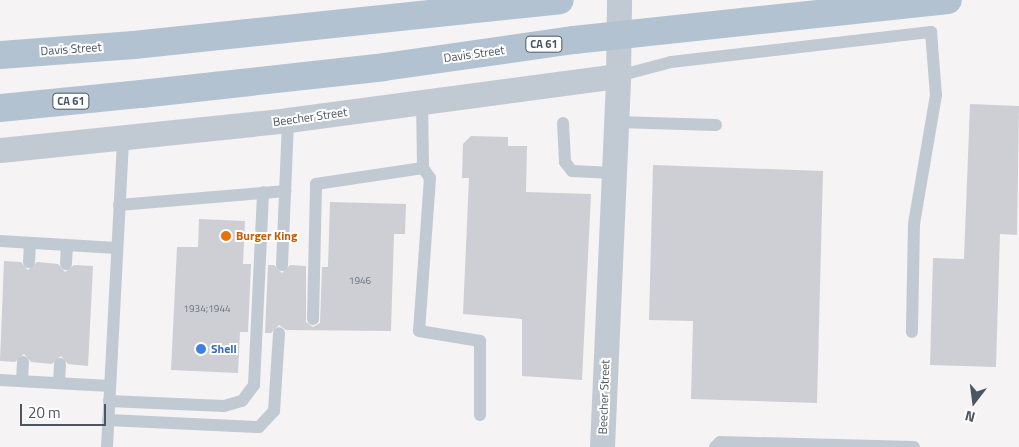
<!DOCTYPE html>
<html>
<head>
<meta charset="utf-8">
<style>
  body { margin:0 }
  #map { position:relative; width:1019px; height:447px; overflow:hidden; background:#f5f3f3; font-family:"Titillium Web",sans-serif }
  div>[style] { position:absolute }
  .building>* { inset:0; background:#cdcfd5 }
  .lane>* { height:12px; margin:-6px; padding:0 6px; transform-origin:6px; border-radius:6px; background:#c1cad2 }
  .street>* { height:25px; margin:-12.5px; padding:0 12.5px; transform-origin:12.5px; border-radius:12.5px; background:#c1cad2 }
  .primary>* { height:28px; margin:-14px; padding:0 14px; transform-origin:14px; border-radius:14px; background:#b3c2d1 }
  .primary-bridge>* { height:28px; margin:-14px; padding:0 14px; transform-origin:14px; border-radius:14px; background:#b3c2d1 }
  .dots>* { width:14px; height:14px; translate:-50% -50%; box-sizing:border-box; border:2px solid #fff; border-radius:50% }
  span { translate:-50% -50%; white-space:nowrap; text-align:center; line-height:1.15; -webkit-text-stroke:4px #fff; paint-order:stroke }
  .number-label { font-size:10px; color:#6b747e }
  .number-label span { -webkit-text-stroke-width:0 }
  .shield-label span { padding:1px 4px; background:#fff; border:1px solid; border-radius:4px; -webkit-text-stroke-width:0 }
  .shield-label { font-size:11px; color:#4a5661; font-weight:700 }
  .street-label { font-size:12px; color:#4a5661 }
  .food-label { font-size:12px; color:#c56008; font-weight:700 }
  .left { translate:0 -50%; text-align:left }
  .shop-label { font-size:12px; color:#366cbe; font-weight:700 }
  .north { position:absolute; left:949px; top:377px; width:50px; height:50px; -webkit-text-stroke:4px #fff; paint-order:stroke; rotate:195deg; font-size:14px; font-weight:700; line-height:20px; text-align:center; color:#4a5661 }
  .north::after { content:''; display:block; margin:auto; width:18px; height:22px; background:#4a5661; clip-path:polygon(50% 0,100% 100%,50% 72%,0 100%) }
  .scale { position:absolute; left:20px; top:404px; width:86px; height:22px; box-sizing:border-box; border:2px solid #4a5661; border-top:0; padding-left:6px; font-size:15px; line-height:18px; white-space:nowrap; color:#4a5661; -webkit-text-stroke:4px #fff; paint-order:stroke }
</style>
</head>
<body>
<div id="map">
  <div class="building">
    <div style="clip-path:polygon(970px 104px,1019px 106px,1017px 235px,1000px 234px,996px 367px,930px 365px,933px 258px,964px 259px)"></div>
    <div style="clip-path:polygon(471px 136px,508px 137px,508px 146px,527px 146px,526px 192px,591px 194px,582px 380px,522px 376px,522px 319px,463px 314px,469px 178px,462px 178px,463px 144px)"></div>
    <div style="clip-path:polygon(653px 165px,823px 171px,817px 403px,691px 399px,693px 321px,649px 320px)"></div>
    <div style="clip-path:polygon(330px 202px,406px 204px,405px 234px,394px 234px,391px 331px,286px 330px,279px 325px,271px 333px,265px 333px,268px 265px,274px 265px,282px 273px,290px 265px,306px 266px,306px 322px,313px 327px,320px 323px,322px 267px,328px 267px)"></div>
    <div style="clip-path:polygon(199px 219px,245px 221px,243px 264px,251px 264px,248px 332px,240px 332px,238px 373px,171px 370px,177px 247px,198px 247px)"></div>
    <div style="clip-path:polygon(4px 261px,21px 262px,28px 270px,37px 262px,58px 264px,65px 272px,74px 265px,93px 266px,88px 366px,68px 364px,61px 356px,52px 364px,31px 362px,24px 354px,15px 362px,0 361px)"></div>
  </div>
  <div class="lane">
    <div style="left:618px;top:76px;width:55px;rotate:-14.8deg"></div>
    <div style="left:671px;top:62px;width:262px;rotate:-6.6deg"></div>
    <div style="left:931px;top:32px;width:63px;rotate:85.5deg"></div>
    <div style="left:936px;top:95px;width:131px;rotate:99.7deg"></div>
    <div style="left:914px;top:224px;width:108px;rotate:91.1deg"></div>
    <div style="left:422px;top:101px;width:67px;rotate:89.1deg"></div>
    <div style="left:423px;top:168px;width:12px;rotate:55deg"></div>
    <div style="left:430px;top:178px;width:153px;rotate:94.1deg"></div>
    <div style="left:419px;top:331px;width:62px;rotate:9.3deg"></div>
    <div style="left:480px;top:341px;width:74px;rotate:90deg"></div>
    <div style="left:616px;top:122px;width:100px;rotate:1.7deg"></div>
    <div style="left:563px;top:123px;width:39px;rotate:87deg"></div>
    <div style="left:565px;top:162px;width:11px;rotate:52deg"></div>
    <div style="left:572px;top:171px;width:42px;rotate:2.7deg"></div>
    <div style="left:119px;top:205px;width:167px;rotate:-4.8deg"></div>
    <div style="left:0;top:241px;width:117px;rotate:3.4deg"></div>
    <div style="left:29px;top:262px;width:19px;rotate:-87deg"></div>
    <div style="left:66px;top:264px;width:19px;rotate:-87deg"></div>
    <div style="left:282px;top:265px;width:145px;rotate:-87.6deg"></div>
    <div style="left:313px;top:319px;width:135px;rotate:-88.7deg"></div>
    <div style="left:316px;top:184px;width:108px;rotate:-8.5deg"></div>
    <div style="left:0;top:380px;width:110px;rotate:3.1deg"></div>
    <div style="left:22px;top:381px;width:19px;rotate:-87deg"></div>
    <div style="left:59px;top:383px;width:19px;rotate:-87deg"></div>
    <div style="left:109px;top:401px;width:115px;rotate:2.5deg"></div>
    <div style="left:224px;top:406px;width:19px;rotate:-16deg"></div>
    <div style="left:242px;top:401px;width:20px;rotate:-53deg"></div>
    <div style="left:254px;top:385px;width:193px;rotate:-87.3deg"></div>
    <div style="left:108px;top:420px;width:151px;rotate:2.7deg"></div>
    <div style="left:259px;top:427px;width:22px;rotate:-47deg"></div>
    <div style="left:274px;top:411px;width:78px;rotate:-86.3deg"></div>
    <div style="left:107px;top:447px;width:309px;rotate:-87deg"></div>
    <div style="left:715px;top:447px;width:7px;rotate:-45deg"></div>
    <div style="left:720px;top:442px;width:194px;rotate:1.5deg"></div>
  </div>
  <div class="street">
    <div style="left:0;top:150px;width:290px;rotate:-5.9deg"></div>
    <div style="left:288px;top:120px;width:333px;rotate:-7.6deg"></div>
    <div style="left:618px;top:76px;width:76px;rotate:-89.2deg"></div>
    <div style="left:602px;top:447px;width:371px;rotate:-87.5deg"></div>
  </div>
  <div class="primary">
    <div style="left:0;top:55px;width:134px;rotate:-4.3deg"></div>
    <div style="left:134px;top:45px;width:428px;rotate:-6deg"></div>
    <div style="left:0;top:108px;width:142px;rotate:-5.7deg"></div>
  </div>
  <div class="primary-bridge">
    <div style="left:141px;top:94px;width:244px;rotate:-6.3deg"></div>
    <div style="left:384px;top:67px;width:192px;rotate:-8.1deg"></div>
    <div style="left:574px;top:40px;width:376px;rotate:-6.1deg"></div>
  </div>
  <div class="dots">
    <div style="left:226px;top:236px;background:#e8710a"></div>
    <div style="left:201px;top:349px;background:#3f7fe0"></div>
  </div>
  <div class="number-label">
    <span style="left:360px;top:281px">1946</span>
    <span style="left:207px;top:309px">1934;1944</span>
  </div>
  <div class="shield-label">
    <span style="left:544px;top:44px">CA 61</span>
    <span style="left:71px;top:101px">CA 61</span>
  </div>
  <div class="street-label">
    <span style="left:71px;top:49px;rotate:-4deg">Davis Street</span>
    <span style="left:474px;top:54px;rotate:-8deg">Davis Street</span>
    <span style="left:310px;top:117px;rotate:-8deg">Beecher Street</span>
    <span style="left:604px;top:397px;rotate:-88deg">Beecher Street</span>
  </div>
  <div class="food-label">
    <span class="left" style="left:236px;top:236px">Burger King</span>
  </div>
  <div class="shop-label">
    <span class="left" style="left:211px;top:349px">Shell</span>
  </div>
  <div class="north">N</div>
  <div class="scale">20 m</div>
</div>
</body>
</html>
